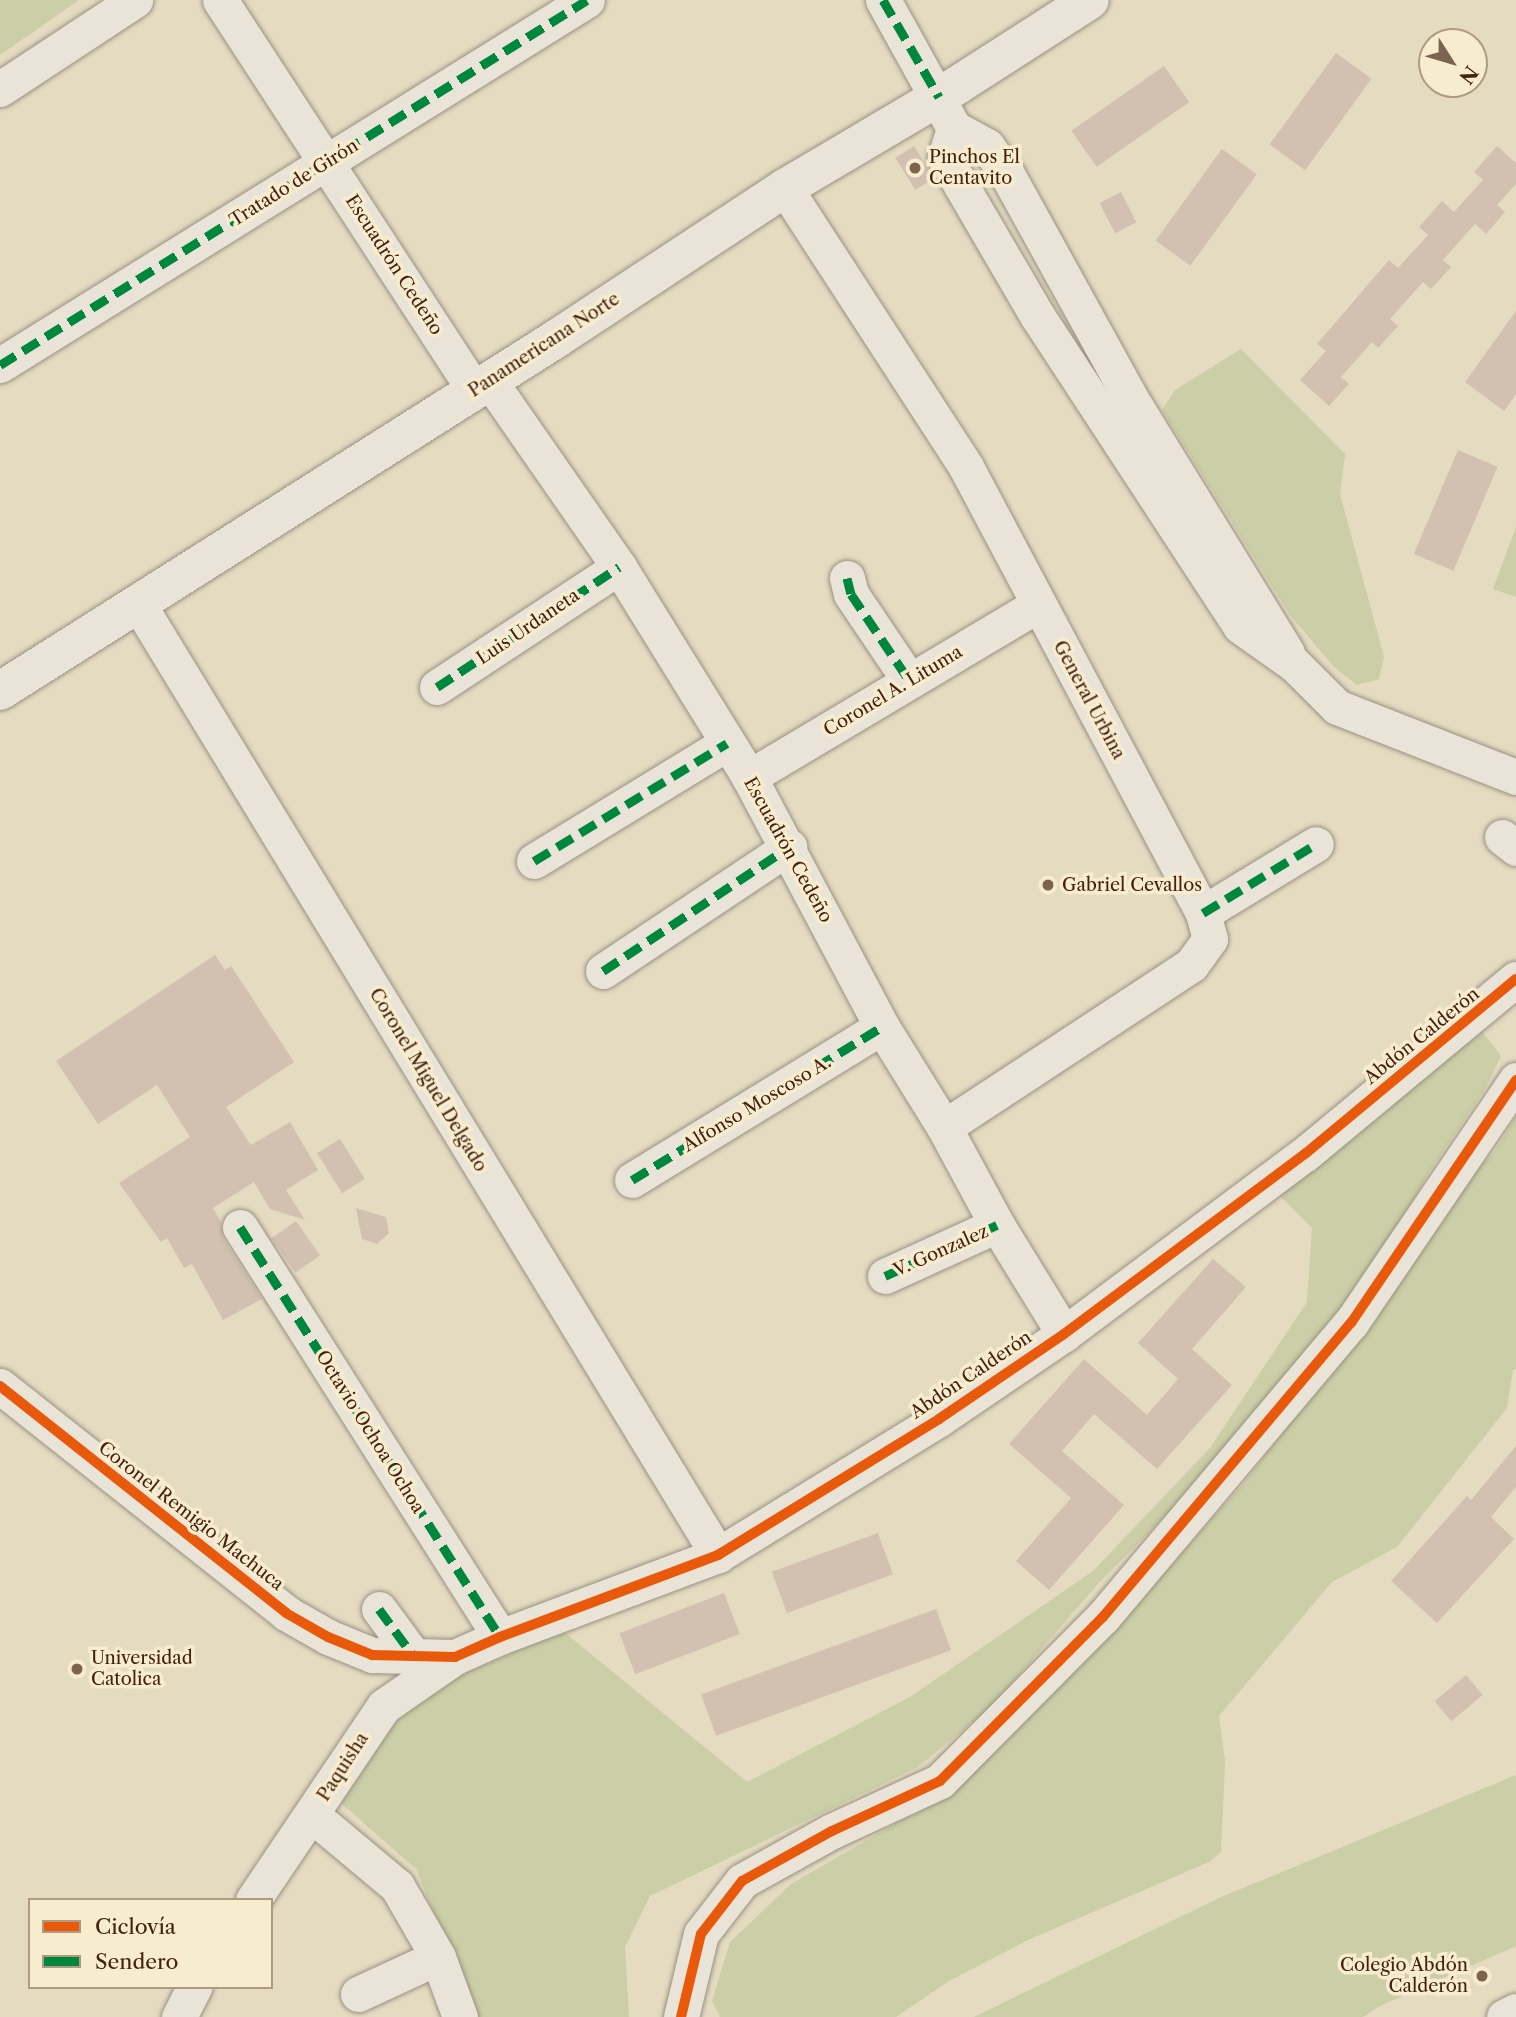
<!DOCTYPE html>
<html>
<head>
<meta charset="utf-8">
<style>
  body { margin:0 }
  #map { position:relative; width:1516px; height:2017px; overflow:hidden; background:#e4dbc1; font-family:"Libre Caslon Text",serif }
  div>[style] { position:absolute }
  .green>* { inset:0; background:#cbcea6 }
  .building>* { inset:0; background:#d2c1b0; transform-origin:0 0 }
  .roads { filter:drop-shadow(0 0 2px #9a9181) drop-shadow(0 0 2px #9a9181) }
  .street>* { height:35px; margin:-17.5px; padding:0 17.5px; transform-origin:17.5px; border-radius:17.5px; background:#e9e4d7 }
  .secondary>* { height:38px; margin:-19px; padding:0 19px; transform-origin:19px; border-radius:19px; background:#e9e4d7 }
  .quiet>* { height:9px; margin-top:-4.5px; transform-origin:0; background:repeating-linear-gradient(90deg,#00873e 0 18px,transparent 0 27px) }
  .cycleway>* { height:10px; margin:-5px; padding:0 5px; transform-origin:5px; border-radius:5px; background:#e8590c }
  .dots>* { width:19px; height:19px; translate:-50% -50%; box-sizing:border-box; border:4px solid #f7ecce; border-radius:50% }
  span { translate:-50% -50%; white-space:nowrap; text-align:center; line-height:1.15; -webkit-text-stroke:7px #f7ecce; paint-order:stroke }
  .poi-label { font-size:18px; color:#421 }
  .left { translate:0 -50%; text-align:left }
  .right { translate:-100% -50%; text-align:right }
  .street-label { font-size:18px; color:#421 }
  .legend { position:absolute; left:28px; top:1898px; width:245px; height:91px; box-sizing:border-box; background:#f7ecce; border:2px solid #af9b82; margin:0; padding:9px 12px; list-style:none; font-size:21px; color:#421 }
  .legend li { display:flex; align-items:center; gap:14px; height:35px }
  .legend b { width:35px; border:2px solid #af9b82 }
  .north { position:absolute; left:1418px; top:28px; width:70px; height:70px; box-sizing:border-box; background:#f7ecce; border:2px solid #af9b82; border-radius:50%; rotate:127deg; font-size:19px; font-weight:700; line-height:28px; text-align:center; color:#421 }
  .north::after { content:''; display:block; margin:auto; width:24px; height:32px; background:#7c634f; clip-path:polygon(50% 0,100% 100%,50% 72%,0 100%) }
</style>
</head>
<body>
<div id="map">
  <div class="green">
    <div style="clip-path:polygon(0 0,79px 0,0 55px)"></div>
    <div style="clip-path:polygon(1241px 349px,1345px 454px,1340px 494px,1384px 657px,1379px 679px,1357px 685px,1334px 667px,1290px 615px,1162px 410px,1175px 390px)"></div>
    <div style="clip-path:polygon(1516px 527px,1516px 597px,1493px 589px)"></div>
    <div style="clip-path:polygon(1481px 1030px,1501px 1056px,1485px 1089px,1430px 1171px,1388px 1244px,1307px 1359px,1178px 1503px,1097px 1585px,994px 1704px,918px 1767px,650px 1896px,625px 1947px,629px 2017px,476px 2017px,416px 1869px,333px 1796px,368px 1746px,441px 1684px,563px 1631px,747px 1782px,910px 1697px,1093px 1571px,1210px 1448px,1307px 1302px,1312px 1228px,1277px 1193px)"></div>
    <div style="clip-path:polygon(1516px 1116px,1516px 1369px,1513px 1370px,1507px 1408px,1397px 1547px,1332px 1582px,1219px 1716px,1225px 1762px,1221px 1852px,1209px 1862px,1028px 1940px,949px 1981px,896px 2017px,720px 2017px,712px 2001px,730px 1942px,791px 1884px,917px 1811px,977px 1770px,1052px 1693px,1110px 1624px,1174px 1561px,1244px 1483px,1428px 1241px,1453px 1195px,1495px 1151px)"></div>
    <div style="clip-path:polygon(1516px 1775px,1516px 1946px,1380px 2006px,1363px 2017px,974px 2017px,1219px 1898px)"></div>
  </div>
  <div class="building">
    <div style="left:1336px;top:53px;width:44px;height:113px;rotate:36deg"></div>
    <div style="left:1164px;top:66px;width:44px;height:113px;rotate:55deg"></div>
    <div style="left:914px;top:146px;width:38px;height:22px;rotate:58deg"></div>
    <div style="clip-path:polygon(1497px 146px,1516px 163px,1516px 184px,1497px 205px,1505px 212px,1486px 234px,1475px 224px,1443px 260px,1451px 267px,1431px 289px,1423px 282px,1390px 319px,1398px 326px,1378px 348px,1372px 342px,1341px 377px,1349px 384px,1329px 406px,1300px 380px,1326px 351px,1317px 344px,1389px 260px,1398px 268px,1428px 235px,1419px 227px,1442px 201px,1454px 212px,1483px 180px,1474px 172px)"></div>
    <div style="left:1222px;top:149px;width:43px;height:113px;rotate:36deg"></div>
    <div style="left:1121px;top:192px;width:34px;height:24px;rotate:63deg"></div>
    <div style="clip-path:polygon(1516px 311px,1516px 394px,1504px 411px,1465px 382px)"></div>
    <div style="left:1458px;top:450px;width:43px;height:113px;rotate:23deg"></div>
    <div style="clip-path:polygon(215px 955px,225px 970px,231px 966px,294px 1062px,226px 1107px,251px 1145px,290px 1122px,318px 1170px,286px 1190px,305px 1220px,270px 1209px,254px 1182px,213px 1208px,221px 1222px,223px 1238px,262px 1299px,223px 1320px,192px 1264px,184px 1268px,167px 1238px,161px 1242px,119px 1183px,190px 1137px,157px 1085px,98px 1124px,56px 1061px)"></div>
    <div style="left:340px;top:1139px;width:47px;height:27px;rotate:58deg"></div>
    <div style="clip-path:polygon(356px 1208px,386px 1217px,389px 1233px,377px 1244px,362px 1239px)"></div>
    <div style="left:296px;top:1221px;width:42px;height:30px;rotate:55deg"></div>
    <div style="clip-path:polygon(1213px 1259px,1246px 1287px,1192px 1349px,1232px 1385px,1157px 1469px,1094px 1414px,1062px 1451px,1124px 1505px,1049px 1590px,1016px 1561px,1071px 1498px,1009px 1444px,1084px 1359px,1147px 1415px,1178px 1379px,1138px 1343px)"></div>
    <div style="clip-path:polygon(1516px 1446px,1516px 1487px,1491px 1517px,1514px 1539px,1437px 1623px,1391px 1581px,1467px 1496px,1471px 1500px)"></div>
    <div style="left:878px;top:1533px;width:44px;height:113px;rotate:70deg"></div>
    <div style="left:724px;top:1593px;width:44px;height:112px;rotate:69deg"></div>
    <div style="left:936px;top:1609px;width:44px;height:250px;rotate:70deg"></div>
    <div style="left:1466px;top:1675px;width:26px;height:41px;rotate:50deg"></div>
  </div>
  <div class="roads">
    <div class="street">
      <div style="left:220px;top:0;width:465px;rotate:56.9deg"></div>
      <div style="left:883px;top:0;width:146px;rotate:61deg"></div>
      <div style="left:954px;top:128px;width:38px;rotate:29deg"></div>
      <div style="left:987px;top:146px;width:37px;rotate:55deg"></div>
      <div style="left:1008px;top:176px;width:255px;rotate:61.1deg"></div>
      <div style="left:1131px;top:399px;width:298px;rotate:58.4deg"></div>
      <div style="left:0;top:89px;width:162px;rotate:-33.4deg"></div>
      <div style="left:954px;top:128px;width:31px;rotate:107deg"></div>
      <div style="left:945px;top:158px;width:184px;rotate:59.7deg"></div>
      <div style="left:1038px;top:317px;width:369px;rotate:56.8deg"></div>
      <div style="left:1240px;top:626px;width:67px;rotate:35.3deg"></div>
      <div style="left:1295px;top:665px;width:59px;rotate:45deg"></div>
      <div style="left:1337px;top:707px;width:192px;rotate:21.4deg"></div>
      <div style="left:785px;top:188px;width:333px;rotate:57deg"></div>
      <div style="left:966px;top:467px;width:505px;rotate:62.01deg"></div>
      <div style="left:1203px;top:913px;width:27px;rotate:75deg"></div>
      <div style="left:1210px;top:939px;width:32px;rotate:126deg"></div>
      <div style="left:1191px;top:965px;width:295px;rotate:146.7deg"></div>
      <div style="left:0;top:365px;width:691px;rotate:-31.87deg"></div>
      <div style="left:489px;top:380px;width:228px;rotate:55.2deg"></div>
      <div style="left:619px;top:567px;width:247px;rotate:58.2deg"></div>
      <div style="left:749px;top:777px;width:283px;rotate:62deg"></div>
      <div style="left:882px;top:1027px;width:118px;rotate:58.2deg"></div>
      <div style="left:944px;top:1127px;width:111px;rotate:61.6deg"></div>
      <div style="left:997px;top:1225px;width:128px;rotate:58.4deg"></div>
      <div style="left:847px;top:578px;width:16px;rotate:76deg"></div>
      <div style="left:851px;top:594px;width:104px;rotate:56deg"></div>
      <div style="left:139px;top:605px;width:1113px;rotate:58.64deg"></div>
      <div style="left:437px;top:687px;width:218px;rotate:-33.4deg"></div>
      <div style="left:749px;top:777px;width:336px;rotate:-30.8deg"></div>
      <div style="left:1502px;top:837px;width:18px;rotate:38deg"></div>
      <div style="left:534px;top:861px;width:226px;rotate:-31.4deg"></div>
      <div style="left:1203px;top:913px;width:132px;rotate:-31.4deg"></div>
      <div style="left:603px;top:971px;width:224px;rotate:-33.7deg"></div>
      <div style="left:632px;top:1180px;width:293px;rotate:-31.5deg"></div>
      <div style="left:240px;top:1227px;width:485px;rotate:57.6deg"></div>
      <div style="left:885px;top:1276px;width:123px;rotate:-24.5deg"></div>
      <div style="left:0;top:1386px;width:365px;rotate:38.4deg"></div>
      <div style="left:286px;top:1613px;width:48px;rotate:29.7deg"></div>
      <div style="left:328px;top:1637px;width:48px;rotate:22.2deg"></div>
      <div style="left:372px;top:1655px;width:83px;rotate:1.4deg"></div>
      <div style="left:455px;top:1657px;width:49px;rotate:-24deg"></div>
      <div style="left:500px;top:1637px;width:233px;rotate:-20.6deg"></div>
      <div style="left:718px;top:1555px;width:259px;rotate:-31.6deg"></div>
      <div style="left:939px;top:1419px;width:151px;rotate:-34.2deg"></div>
      <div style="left:1064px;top:1334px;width:301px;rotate:-36.8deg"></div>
      <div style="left:1305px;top:1154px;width:274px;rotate:-39.7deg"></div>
      <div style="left:379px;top:1609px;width:61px;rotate:53.7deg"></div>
      <div style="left:312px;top:1815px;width:111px;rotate:39.9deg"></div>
      <div style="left:397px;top:1886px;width:82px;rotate:60deg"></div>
      <div style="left:438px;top:1957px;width:64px;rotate:69.9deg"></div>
      <div style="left:253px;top:1900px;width:234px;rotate:-56deg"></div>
      <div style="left:384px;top:1706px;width:86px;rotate:-34.6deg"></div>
      <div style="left:358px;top:1994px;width:88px;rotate:-24.8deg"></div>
      <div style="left:179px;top:2017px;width:34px;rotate:-63deg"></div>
      <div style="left:681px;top:2017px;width:85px;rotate:-76.5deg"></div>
      <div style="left:701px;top:1934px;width:67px;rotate:-52.3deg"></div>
      <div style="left:742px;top:1881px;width:103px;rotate:-29.1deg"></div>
      <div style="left:832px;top:1831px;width:119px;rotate:-24.8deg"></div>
      <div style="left:940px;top:1781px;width:231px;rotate:-45.2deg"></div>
      <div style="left:1103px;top:1617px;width:385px;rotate:-49.9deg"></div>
      <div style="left:1351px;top:1323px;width:294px;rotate:-55.8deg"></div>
      <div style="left:1504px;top:2017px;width:13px;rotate:-27deg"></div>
    </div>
    <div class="secondary">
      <div style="left:0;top:691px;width:658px;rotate:-32.34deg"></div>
      <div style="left:556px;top:339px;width:274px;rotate:-33.4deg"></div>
      <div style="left:785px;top:188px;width:179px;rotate:-30.6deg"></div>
      <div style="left:939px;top:97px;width:179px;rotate:-32.7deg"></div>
    </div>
  </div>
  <div class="quiet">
    <div style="left:883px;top:0;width:112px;rotate:60deg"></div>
    <div style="left:0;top:365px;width:691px;rotate:-31.87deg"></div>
    <div style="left:847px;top:578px;width:16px;rotate:76deg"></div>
    <div style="left:851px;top:594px;width:104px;rotate:56deg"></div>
    <div style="left:437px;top:687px;width:218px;rotate:-33.4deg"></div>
    <div style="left:534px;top:861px;width:226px;rotate:-31.4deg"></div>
    <div style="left:1203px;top:913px;width:132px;rotate:-31.4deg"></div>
    <div style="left:603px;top:971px;width:224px;rotate:-33.7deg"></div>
    <div style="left:632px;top:1180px;width:293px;rotate:-31.5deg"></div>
    <div style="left:240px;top:1227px;width:485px;rotate:57.6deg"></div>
    <div style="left:885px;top:1276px;width:123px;rotate:-24.5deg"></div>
    <div style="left:379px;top:1609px;width:61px;rotate:53.7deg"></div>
  </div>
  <div class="cycleway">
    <div style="left:0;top:1386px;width:365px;rotate:38.4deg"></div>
    <div style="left:286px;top:1613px;width:48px;rotate:29.7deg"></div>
    <div style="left:328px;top:1637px;width:48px;rotate:22.2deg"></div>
    <div style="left:372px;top:1655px;width:83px;rotate:1.4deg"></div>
    <div style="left:455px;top:1657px;width:49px;rotate:-24deg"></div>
    <div style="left:500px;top:1637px;width:233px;rotate:-20.6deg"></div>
    <div style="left:718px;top:1555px;width:259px;rotate:-31.6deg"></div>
    <div style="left:939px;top:1419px;width:151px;rotate:-34.2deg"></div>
    <div style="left:1064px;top:1334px;width:301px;rotate:-36.8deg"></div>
    <div style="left:1305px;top:1154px;width:274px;rotate:-39.7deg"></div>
    <div style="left:681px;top:2017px;width:85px;rotate:-76.5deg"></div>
    <div style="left:701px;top:1934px;width:67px;rotate:-52.3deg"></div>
    <div style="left:742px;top:1881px;width:103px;rotate:-29.1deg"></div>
    <div style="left:832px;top:1831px;width:119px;rotate:-24.8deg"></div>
    <div style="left:940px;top:1781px;width:231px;rotate:-45.2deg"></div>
    <div style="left:1103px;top:1617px;width:385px;rotate:-49.9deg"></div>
    <div style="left:1351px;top:1323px;width:294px;rotate:-55.8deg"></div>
  </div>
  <div class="dots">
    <div style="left:915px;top:168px;background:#7c634f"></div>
    <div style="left:1048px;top:885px;background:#7c634f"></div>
    <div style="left:77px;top:1669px;background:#7c634f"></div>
    <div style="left:1482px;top:1976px;background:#7c634f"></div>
  </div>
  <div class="poi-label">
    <span class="left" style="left:929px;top:168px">Pinchos El<br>Centavito</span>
    <span class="left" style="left:1062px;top:885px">Gabriel Cevallos</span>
    <span class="left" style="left:91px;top:1669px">Universidad<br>Catolica</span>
    <span class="right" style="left:1468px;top:1976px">Colegio Abdón<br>Calderón</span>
  </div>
  <div class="street-label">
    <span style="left:294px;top:183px;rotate:-32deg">Tratado de Girón</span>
    <span style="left:394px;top:265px;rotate:57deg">Escuadrón Cedeño</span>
    <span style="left:544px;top:345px;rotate:-33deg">Panamericana Norte</span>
    <span style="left:528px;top:627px;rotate:-34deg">Luis Urdaneta</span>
    <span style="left:893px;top:691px;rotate:-31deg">Coronel A. Lituma</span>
    <span style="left:1089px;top:700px;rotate:62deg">General Urbina</span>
    <span style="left:788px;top:850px;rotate:61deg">Escuadrón Cedeño</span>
    <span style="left:1422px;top:1036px;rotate:-39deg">Abdón Calderón</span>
    <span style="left:428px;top:1080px;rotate:59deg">Coronel Miguel Delgado</span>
    <span style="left:757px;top:1104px;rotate:-31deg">Alfonso Moscoso A.</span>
    <span style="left:941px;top:1251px;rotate:-24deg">V. Gonzalez</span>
    <span style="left:971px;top:1375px;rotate:-34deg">Abdón Calderón</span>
    <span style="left:370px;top:1432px;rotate:58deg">Octavio Ochoa Ochoa</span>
    <span style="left:191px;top:1516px;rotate:38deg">Coronel Remigio Machuca</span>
    <span style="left:343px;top:1767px;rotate:-57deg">Paquisha</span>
  </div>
  <ul class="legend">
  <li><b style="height:9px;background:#e8590c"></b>Ciclovía</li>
  <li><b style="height:9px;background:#00873e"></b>Sendero</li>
  </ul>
  <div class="north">N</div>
</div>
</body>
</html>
